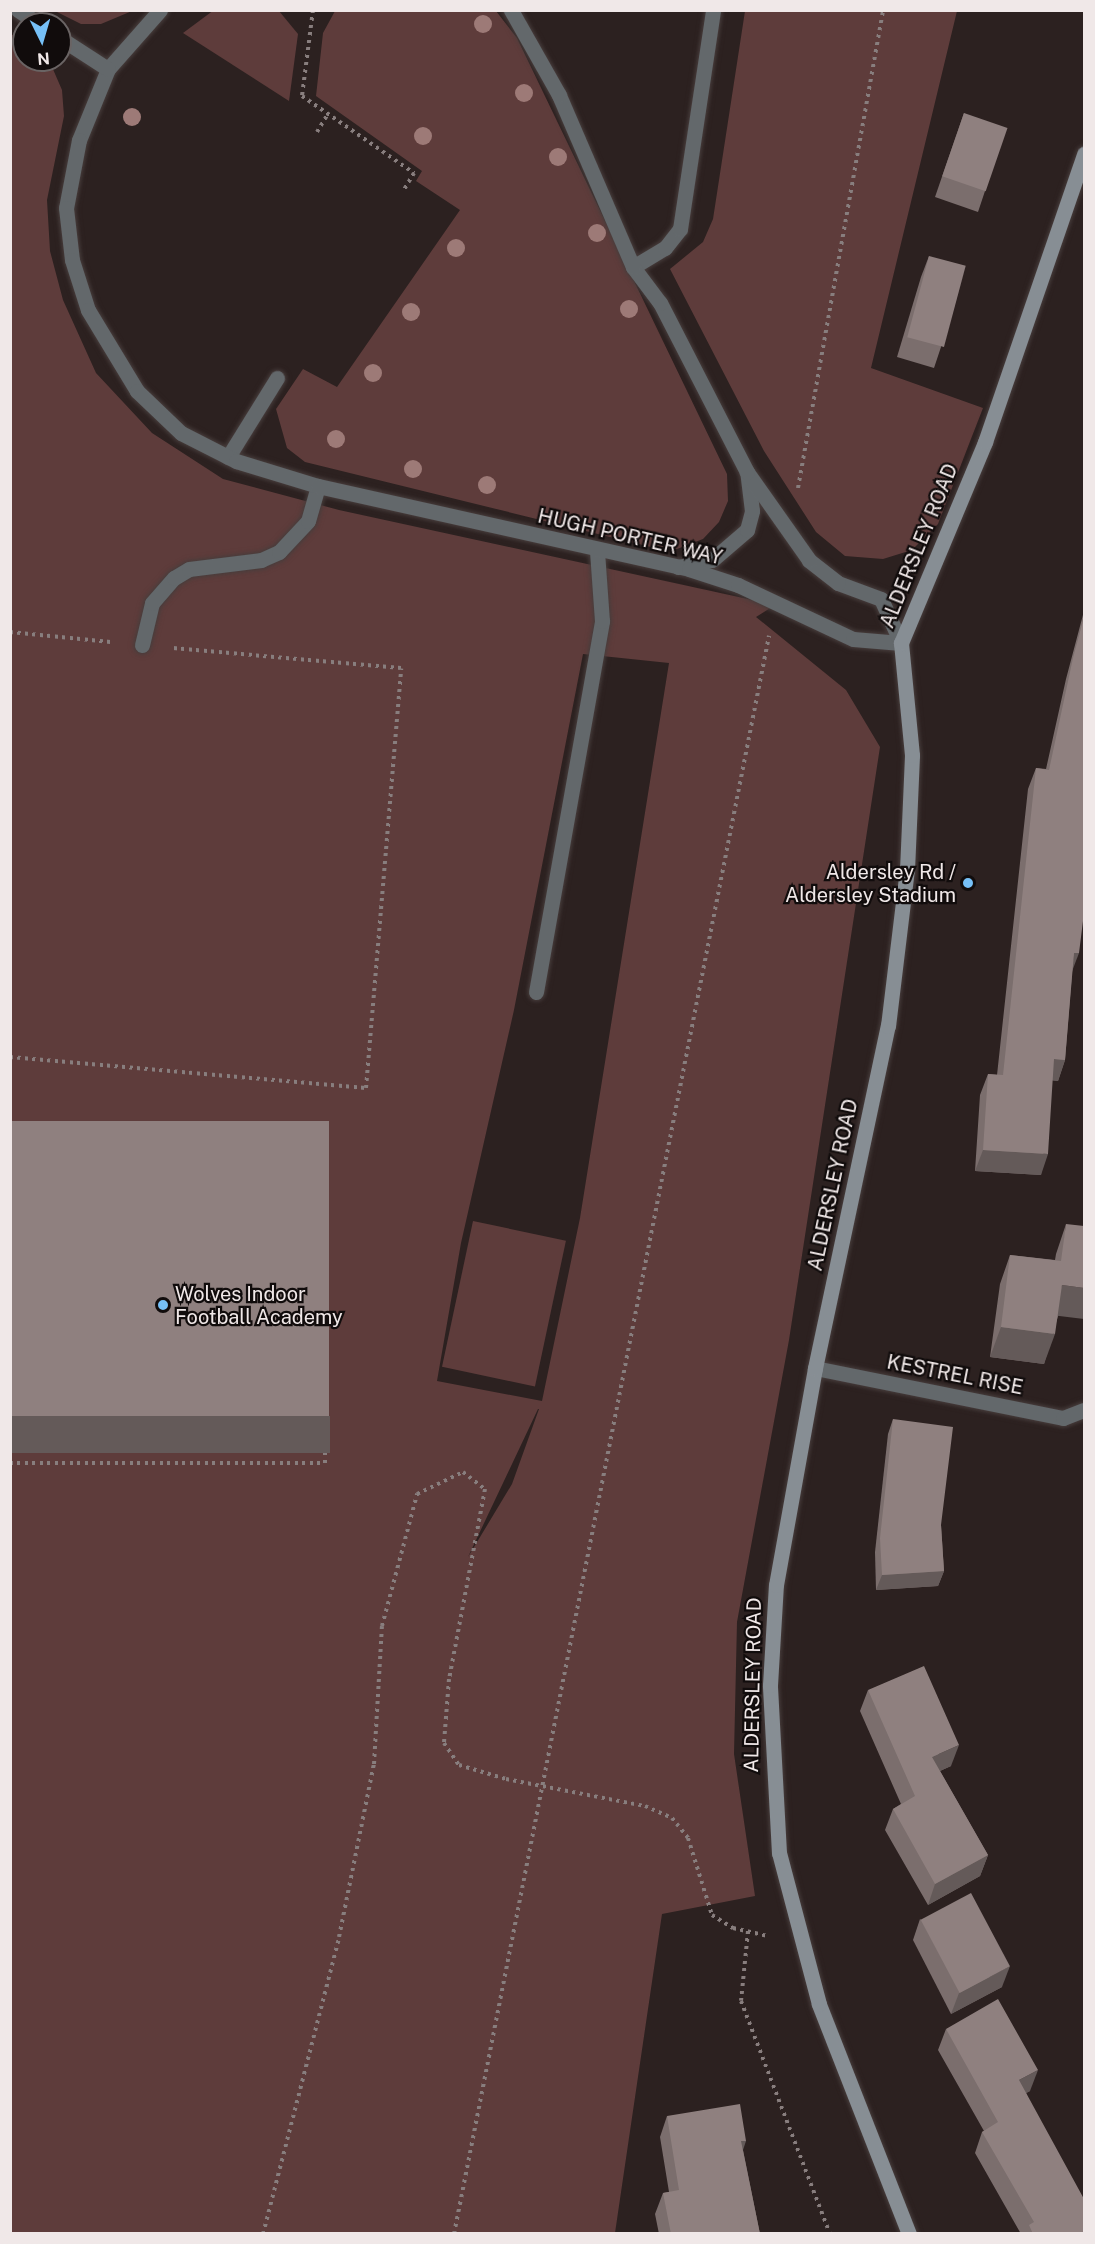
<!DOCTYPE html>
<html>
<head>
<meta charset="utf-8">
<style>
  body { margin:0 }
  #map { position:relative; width:1095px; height:2244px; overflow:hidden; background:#2c2120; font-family:"Public Sans",sans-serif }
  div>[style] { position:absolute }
  .green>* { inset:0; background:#5e3c3b; transform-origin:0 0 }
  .path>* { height:4px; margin-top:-2px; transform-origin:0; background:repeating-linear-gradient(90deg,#887e7e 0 3px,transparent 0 7.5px) }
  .roads { filter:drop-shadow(0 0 2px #473d3c) drop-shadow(0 0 2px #473d3c) }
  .lane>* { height:15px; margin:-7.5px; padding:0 7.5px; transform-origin:7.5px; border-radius:7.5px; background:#63686b }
  .street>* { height:15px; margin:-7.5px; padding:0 7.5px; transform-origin:7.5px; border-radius:7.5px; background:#63686b }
  .secondary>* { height:15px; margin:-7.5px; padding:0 7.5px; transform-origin:7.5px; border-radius:7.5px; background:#878e94 }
  .path-bridge>* { height:4px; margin-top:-2px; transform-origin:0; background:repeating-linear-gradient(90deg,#887e7e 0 3px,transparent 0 7.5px) }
  .trees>* { width:18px; height:18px; margin:-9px; border-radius:50%; background:#9d7a77 }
  .wall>* { inset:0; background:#7b6e6d }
  .shaded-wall>* { inset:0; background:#645a59; transform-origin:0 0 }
  .building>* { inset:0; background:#8f807f; transform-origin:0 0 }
  .dots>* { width:16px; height:16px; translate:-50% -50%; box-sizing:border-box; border:3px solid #110c0c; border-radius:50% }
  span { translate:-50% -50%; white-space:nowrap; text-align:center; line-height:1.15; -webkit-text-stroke:4.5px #110c0c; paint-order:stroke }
  .street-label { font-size:20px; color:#f0e8e8 }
  .poi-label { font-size:20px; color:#f0e8e8 }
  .right { translate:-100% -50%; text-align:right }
  .left { translate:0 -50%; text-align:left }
  .frame { position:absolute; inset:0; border:12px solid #f0e8e8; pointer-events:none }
  .north { position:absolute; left:12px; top:12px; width:60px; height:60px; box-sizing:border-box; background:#110c0c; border:2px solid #6a6464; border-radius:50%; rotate:175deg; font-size:16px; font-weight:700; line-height:24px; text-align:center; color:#f0e8e8 }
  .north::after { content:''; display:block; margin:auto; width:21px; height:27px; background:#76c0f7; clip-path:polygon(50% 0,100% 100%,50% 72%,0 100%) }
</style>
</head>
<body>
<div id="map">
  <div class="green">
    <div style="clip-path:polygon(214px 10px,279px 11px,298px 34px,289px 101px,183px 33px)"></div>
    <div style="clip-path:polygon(55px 11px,132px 11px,101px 24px,81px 24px)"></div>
    <div style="clip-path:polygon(335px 11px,496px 11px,517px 38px,727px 474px,728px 501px,719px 522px,703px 539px,677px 549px,655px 548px,305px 462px,287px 448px,276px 409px,303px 369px,337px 387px,460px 210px,416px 181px,422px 171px,316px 96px,323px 33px)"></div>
    <div style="clip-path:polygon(745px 11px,957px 11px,871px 368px,983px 408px,938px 524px,912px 550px,883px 559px,845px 556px,816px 532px,764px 451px,670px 269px,703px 242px,713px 219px)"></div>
    <div style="clip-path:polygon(evenodd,11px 34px,24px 41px,24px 60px,49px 60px,62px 90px,64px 116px,47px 200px,50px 251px,63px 300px,96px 373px,152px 433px,223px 479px,339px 510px,775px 605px,756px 617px,846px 690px,880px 747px,789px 1340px,737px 1622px,734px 1754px,755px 1896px,662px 1914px,615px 2233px,11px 2233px,11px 34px,583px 654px,669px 663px,580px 1218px,542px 1401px,437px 1381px,461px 1243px,514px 1010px,583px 654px,11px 34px,539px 1409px,512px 1484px,468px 1557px,538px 1409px,539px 1409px)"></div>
    <div style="left:473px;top:1221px;width:95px;height:149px;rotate:12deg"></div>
  </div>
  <div class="path">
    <div style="left:313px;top:10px;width:87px;rotate:97.3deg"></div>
    <div style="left:302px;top:96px;width:136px;rotate:34.5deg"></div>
    <div style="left:414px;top:173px;width:21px;rotate:121deg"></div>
    <div style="left:317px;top:132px;width:21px;rotate:-59deg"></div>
    <div style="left:798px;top:488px;width:485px;rotate:-79.9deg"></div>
    <div style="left:10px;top:632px;width:101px;rotate:5.7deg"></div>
    <div style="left:10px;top:1057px;width:357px;rotate:5deg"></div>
    <div style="left:366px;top:1088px;width:421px;rotate:-85.2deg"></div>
    <div style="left:401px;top:668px;width:229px;rotate:-175deg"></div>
    <div style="left:10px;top:1463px;width:315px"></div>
    <div style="left:325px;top:1463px;width:38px;rotate:-90deg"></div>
    <div style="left:645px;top:1806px;width:30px;rotate:24deg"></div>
    <div style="left:672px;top:1818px;width:26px;rotate:51deg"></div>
    <div style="left:688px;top:1838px;width:81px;rotate:72.7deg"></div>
    <div style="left:712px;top:1915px;width:25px;rotate:32deg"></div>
    <div style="left:733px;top:1928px;width:37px;rotate:13deg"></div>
    <div style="left:748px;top:1931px;width:70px;rotate:95.7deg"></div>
    <div style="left:741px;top:2001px;width:249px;rotate:69.1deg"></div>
    <div style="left:263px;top:2234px;width:307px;rotate:-75.6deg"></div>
    <div style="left:339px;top:1937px;width:177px;rotate:-78.6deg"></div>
    <div style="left:374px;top:1764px;width:138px;rotate:-86.7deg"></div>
    <div style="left:382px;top:1626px;width:137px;rotate:-75.1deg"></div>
    <div style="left:417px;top:1494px;width:51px;rotate:-25.6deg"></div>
    <div style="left:463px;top:1472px;width:28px;rotate:38deg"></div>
    <div style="left:485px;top:1489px;width:193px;rotate:100.7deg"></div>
    <div style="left:449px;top:1679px;width:64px;rotate:94.5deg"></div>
    <div style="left:444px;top:1743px;width:27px;rotate:56deg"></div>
    <div style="left:459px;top:1765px;width:49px;rotate:16.6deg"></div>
    <div style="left:454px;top:2234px;width:1629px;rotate:-78.85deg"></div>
  </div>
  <div class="roads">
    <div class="lane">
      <div style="left:633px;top:267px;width:37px;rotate:-31deg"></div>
      <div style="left:665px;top:248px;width:24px;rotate:-52deg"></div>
      <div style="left:680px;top:229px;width:221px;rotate:-81.4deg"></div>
      <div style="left:228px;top:457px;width:93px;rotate:-58.2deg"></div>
      <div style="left:678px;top:567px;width:35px;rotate:-12deg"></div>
      <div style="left:712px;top:560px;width:46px;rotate:-40.6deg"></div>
      <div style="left:747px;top:530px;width:20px;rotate:-75deg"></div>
      <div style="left:752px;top:511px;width:39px;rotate:-97deg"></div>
      <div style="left:142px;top:645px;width:43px;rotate:-76.6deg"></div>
      <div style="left:152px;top:603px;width:33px;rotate:-49deg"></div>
      <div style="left:174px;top:578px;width:17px;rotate:-31deg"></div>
      <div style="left:189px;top:569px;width:73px;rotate:-7.1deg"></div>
      <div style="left:261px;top:560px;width:20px;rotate:-24deg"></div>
      <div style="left:279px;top:552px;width:42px;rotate:-46.9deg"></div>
      <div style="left:308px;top:521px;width:36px;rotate:-74deg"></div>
      <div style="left:536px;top:992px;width:377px;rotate:-79.9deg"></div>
      <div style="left:602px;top:621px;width:69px;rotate:-94.1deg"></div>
    </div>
    <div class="street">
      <div style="left:18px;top:10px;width:25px;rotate:34deg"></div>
      <div style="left:160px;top:10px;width:79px;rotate:131.4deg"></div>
      <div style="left:108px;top:69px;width:77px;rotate:112.2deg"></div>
      <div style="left:79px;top:140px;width:69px;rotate:100.8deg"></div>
      <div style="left:66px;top:208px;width:52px;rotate:83.4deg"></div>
      <div style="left:72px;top:260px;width:52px;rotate:72.3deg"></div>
      <div style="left:88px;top:310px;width:95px;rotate:58.8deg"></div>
      <div style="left:137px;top:391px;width:61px;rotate:43.7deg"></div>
      <div style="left:181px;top:433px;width:62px;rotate:27deg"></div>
      <div style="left:236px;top:461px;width:86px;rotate:17deg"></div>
      <div style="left:318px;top:486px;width:380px;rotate:12.6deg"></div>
      <div style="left:689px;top:569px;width:52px;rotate:18.1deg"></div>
      <div style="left:738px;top:585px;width:127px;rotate:25.2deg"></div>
      <div style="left:853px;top:639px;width:48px;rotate:4.8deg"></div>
      <div style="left:901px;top:643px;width:48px;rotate:-114.4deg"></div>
      <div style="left:881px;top:599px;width:46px;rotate:-159.6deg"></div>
      <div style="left:838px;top:583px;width:37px;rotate:-142deg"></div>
      <div style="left:809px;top:560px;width:108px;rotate:-125.2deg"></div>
      <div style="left:747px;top:472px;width:190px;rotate:-117.2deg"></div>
      <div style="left:660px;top:303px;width:45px;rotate:-126.9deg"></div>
      <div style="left:633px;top:267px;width:187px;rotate:-113.3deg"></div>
      <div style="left:559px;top:95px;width:98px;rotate:-119.5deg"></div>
      <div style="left:60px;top:38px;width:57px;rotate:32.9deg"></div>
      <div style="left:815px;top:1368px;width:253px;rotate:11.4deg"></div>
      <div style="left:1063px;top:1418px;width:22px;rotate:-21deg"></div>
    </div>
    <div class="secondary">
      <div style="left:909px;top:2234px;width:247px;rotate:-111.4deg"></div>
      <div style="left:819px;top:2004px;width:156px;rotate:-104.8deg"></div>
      <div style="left:779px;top:1853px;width:168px;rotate:-93.1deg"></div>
      <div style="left:770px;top:1685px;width:100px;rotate:-86.6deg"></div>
      <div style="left:776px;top:1585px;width:220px;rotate:-79.8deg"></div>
      <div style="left:815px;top:1368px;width:350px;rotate:-78deg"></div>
      <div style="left:888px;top:1026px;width:157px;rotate:-83.1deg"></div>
      <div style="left:907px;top:870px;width:115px;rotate:-87.5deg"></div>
      <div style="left:912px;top:755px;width:113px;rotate:-95.6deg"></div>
      <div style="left:901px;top:643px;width:218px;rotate:-67.3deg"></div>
      <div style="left:985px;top:442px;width:305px;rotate:-71deg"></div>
    </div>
  </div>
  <div class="path-bridge">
    <div style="left:506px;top:1779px;width:142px;rotate:11deg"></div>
  </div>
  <div class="trees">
    <div style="left:483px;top:24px"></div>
    <div style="left:524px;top:93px"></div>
    <div style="left:132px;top:117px"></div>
    <div style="left:423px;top:136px"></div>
    <div style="left:558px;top:157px"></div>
    <div style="left:597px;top:233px"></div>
    <div style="left:456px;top:248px"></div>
    <div style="left:629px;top:309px"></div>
    <div style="left:411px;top:312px"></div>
    <div style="left:373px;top:373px"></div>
    <div style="left:336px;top:439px"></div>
    <div style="left:413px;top:469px"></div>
    <div style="left:487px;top:485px"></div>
  </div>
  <div class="wall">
    <div style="clip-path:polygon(964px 113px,985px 191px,978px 212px,935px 197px)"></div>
    <div style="clip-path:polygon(929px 256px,941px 347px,934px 368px,897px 357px,921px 277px)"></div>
    <div style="clip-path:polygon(1084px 611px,1084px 867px,1072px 973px,1065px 1060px,1058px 1081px,1052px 1080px,1041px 1175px,975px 1171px,980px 1095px,988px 1074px,997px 1075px,1028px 789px,1036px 768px,1046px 769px,1066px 679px)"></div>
    <div style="clip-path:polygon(1066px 1224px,1058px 1316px,1044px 1364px,990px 1357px,1000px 1284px,1010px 1255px,1055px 1260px,1056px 1254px)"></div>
    <div style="clip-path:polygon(893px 1419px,941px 1525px,944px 1571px,938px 1586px,876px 1590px,875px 1552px,888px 1434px)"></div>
    <div style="clip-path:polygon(868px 1690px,951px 1766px,940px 1771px,988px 1855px,980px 1876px,928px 1905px,885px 1830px,893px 1809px,901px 1804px,860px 1711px)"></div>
    <div style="clip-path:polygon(920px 1919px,1002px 1987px,951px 2014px,913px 1940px)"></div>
    <div style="clip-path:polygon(946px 2029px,1030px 2091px,1026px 2093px,1084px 2234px,1021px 2234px,975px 2153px,982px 2132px,984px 2131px,938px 2050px)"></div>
    <div style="clip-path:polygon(667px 2116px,743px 2150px,760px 2234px,659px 2234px,655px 2214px,663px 2193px,669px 2192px,660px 2137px)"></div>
  </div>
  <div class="shaded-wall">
    <div style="clip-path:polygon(1074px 953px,1079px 953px,1071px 974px)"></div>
    <div style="clip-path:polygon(1054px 1059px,1065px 1060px,1058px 1081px,1046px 1080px)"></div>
    <div style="clip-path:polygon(983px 1150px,1048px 1154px,1041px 1175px,975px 1171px)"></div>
    <div style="clip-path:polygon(1062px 1285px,1084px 1288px,1084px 1319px,1051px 1315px)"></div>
    <div style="clip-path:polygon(1001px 1327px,1055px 1334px,1044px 1364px,990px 1357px)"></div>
    <div style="left:10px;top:1416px;width:320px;height:37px"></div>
    <div style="clip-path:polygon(944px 1571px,938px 1586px,876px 1590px,882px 1575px)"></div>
    <div style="clip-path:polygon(959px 1745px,951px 1766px,924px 1778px,932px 1757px)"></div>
    <div style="clip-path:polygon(988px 1855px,980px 1876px,928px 1905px,935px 1884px)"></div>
    <div style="clip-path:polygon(1010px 1966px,1002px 1987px,951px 2014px,959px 1993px)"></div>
    <div style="clip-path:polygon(1038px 2070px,1030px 2091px,1012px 2101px,1019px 2080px)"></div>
    <div style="clip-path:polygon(741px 2141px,746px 2141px,739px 2162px)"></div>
  </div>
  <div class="building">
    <div style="left:964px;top:113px;width:46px;height:67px;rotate:19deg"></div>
    <div style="left:929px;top:256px;width:38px;height:84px;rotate:15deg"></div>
    <div style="clip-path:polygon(1084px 617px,1084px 867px,1083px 878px,1084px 878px,1084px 913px,1079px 953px,1074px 953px,1065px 1060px,1054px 1059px,1048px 1154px,983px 1150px,988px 1074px,1003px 1075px,1036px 768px,1049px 770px,1073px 658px)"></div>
    <div style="left:329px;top:1121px;width:295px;height:319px;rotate:90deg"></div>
    <div style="clip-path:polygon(1066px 1224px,1084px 1226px,1084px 1288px,1062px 1285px,1055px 1334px,1001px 1327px,1010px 1255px,1061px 1261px)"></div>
    <div style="clip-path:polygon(893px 1419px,953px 1427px,941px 1525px,944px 1571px,882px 1575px,880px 1538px)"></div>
    <div style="clip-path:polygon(924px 1666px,959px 1745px,932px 1757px,988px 1855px,935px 1884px,893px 1809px,915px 1796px,868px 1690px)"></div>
    <div style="left:971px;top:1893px;width:83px;height:57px;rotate:62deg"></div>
    <div style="clip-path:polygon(998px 1999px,1038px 2070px,1019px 2080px,1084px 2199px,1084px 2234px,1033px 2234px,1029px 2225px,1034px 2222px,982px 2132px,998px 2122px,946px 2029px)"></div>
    <div style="clip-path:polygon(740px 2104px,746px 2141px,741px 2141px,760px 2234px,671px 2234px,663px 2193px,679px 2190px,667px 2116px)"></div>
  </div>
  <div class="dots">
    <div style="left:968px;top:883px;background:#76c0f7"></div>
    <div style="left:163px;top:1305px;background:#76c0f7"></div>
  </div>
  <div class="street-label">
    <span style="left:630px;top:537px;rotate:13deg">HUGH PORTER WAY</span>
    <span style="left:919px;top:546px;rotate:-68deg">ALDERSLEY ROAD</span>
    <span style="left:833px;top:1185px;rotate:-78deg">ALDERSLEY ROAD</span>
    <span style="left:955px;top:1375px;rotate:11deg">KESTREL RISE</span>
    <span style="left:753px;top:1685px;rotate:-89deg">ALDERSLEY ROAD</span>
  </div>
  <div class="poi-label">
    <span class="right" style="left:956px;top:884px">Aldersley Rd /<br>Aldersley Stadium</span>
    <span class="left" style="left:175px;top:1306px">Wolves Indoor<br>Football Academy</span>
  </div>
  <div class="frame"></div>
  <div class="north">N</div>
</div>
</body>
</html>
